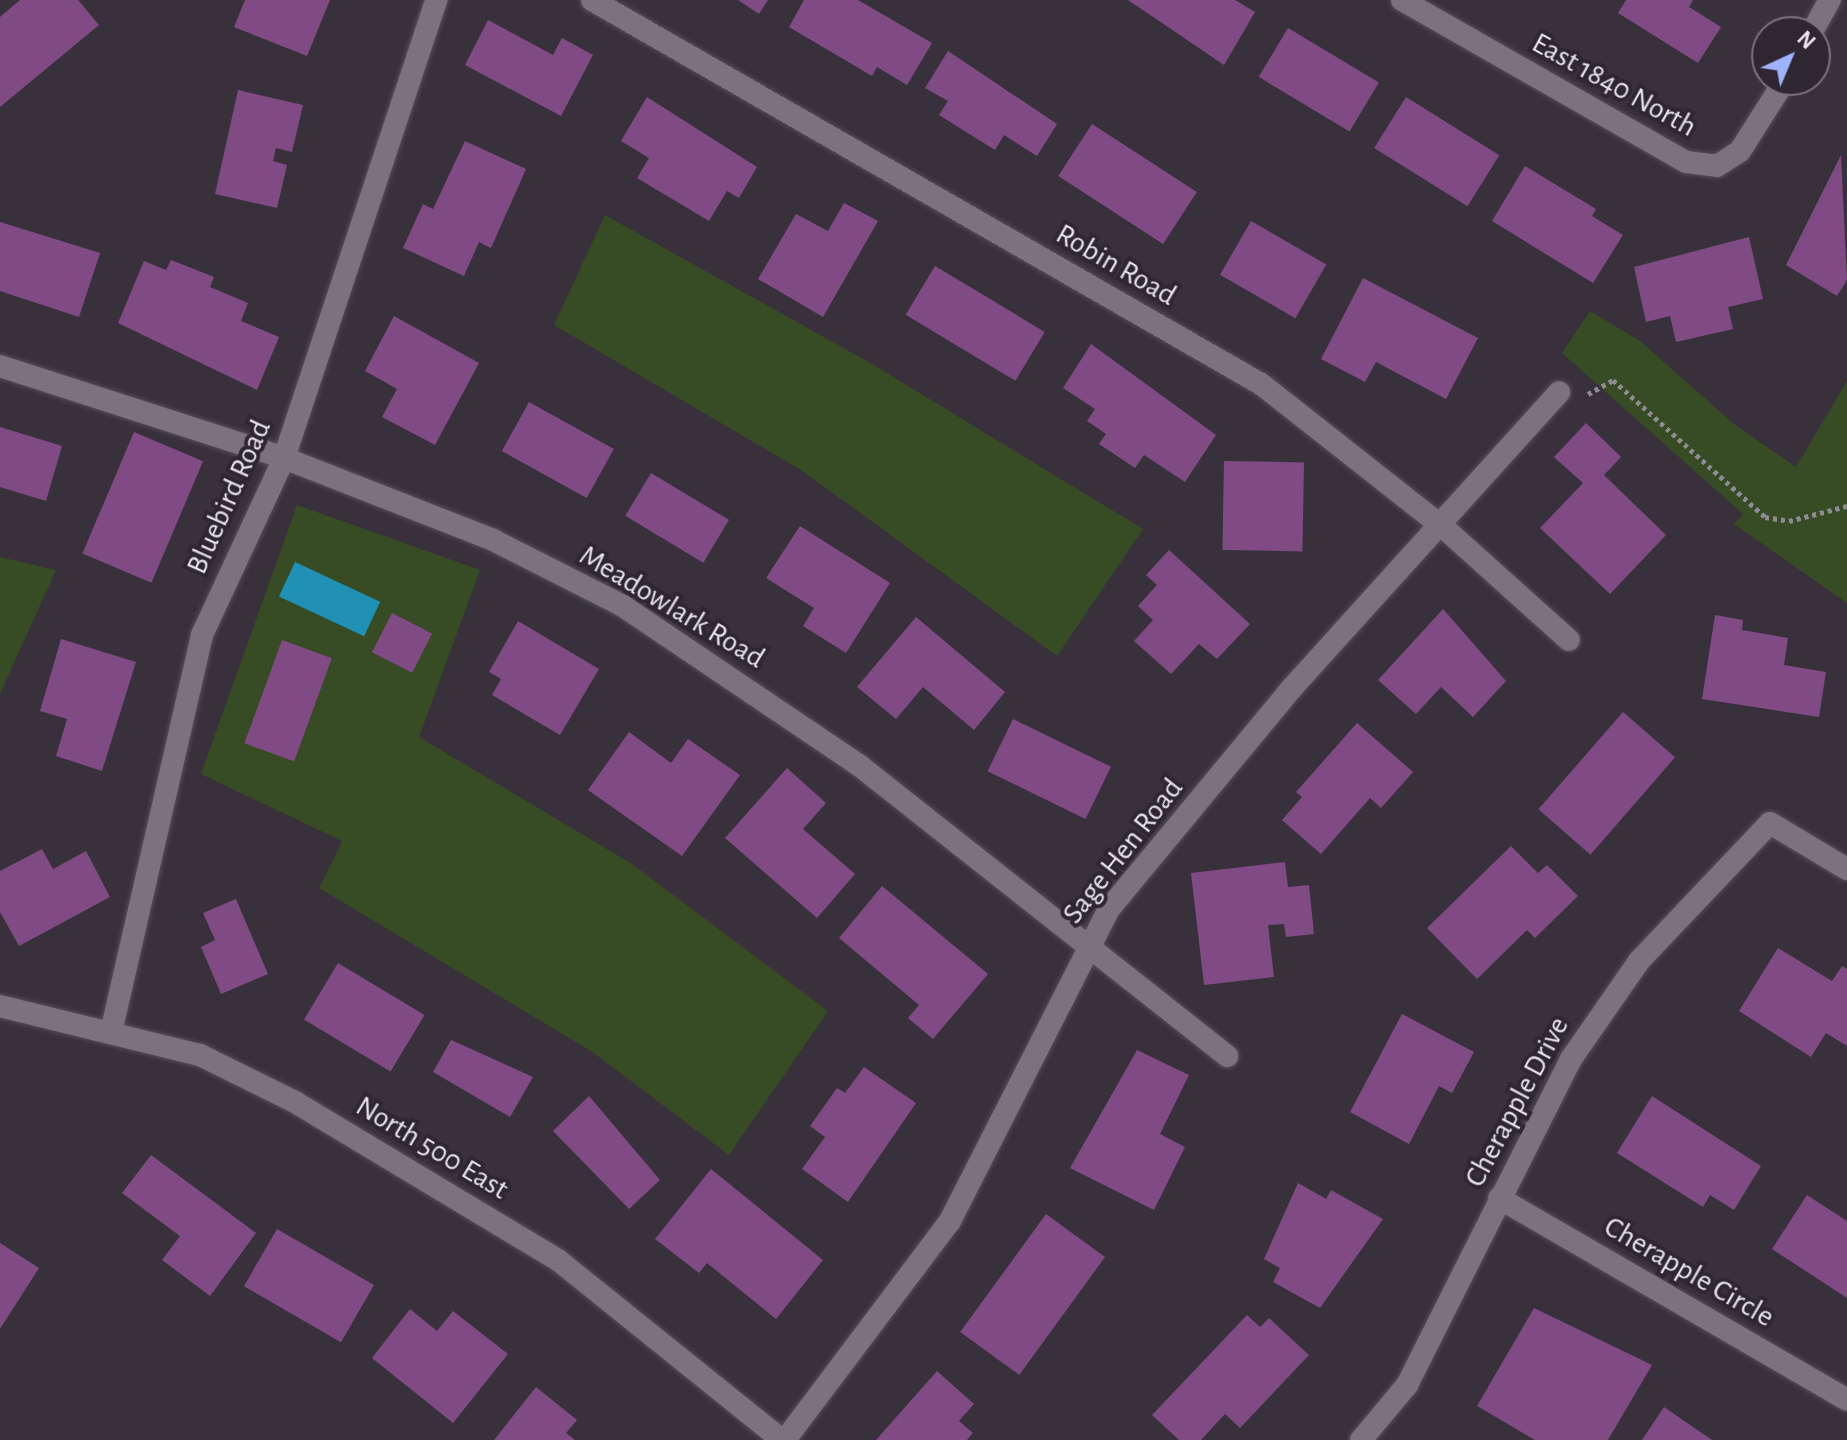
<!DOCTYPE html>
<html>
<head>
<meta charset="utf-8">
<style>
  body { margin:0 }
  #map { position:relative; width:1847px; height:1440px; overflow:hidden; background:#38313b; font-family:"Alegreya Sans",sans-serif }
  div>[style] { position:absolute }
  .green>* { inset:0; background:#374b24 }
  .water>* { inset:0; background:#2091b4; transform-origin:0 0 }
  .building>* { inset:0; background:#804b85; transform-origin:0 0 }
  .path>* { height:5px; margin-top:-2.5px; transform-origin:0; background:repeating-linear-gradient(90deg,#908b93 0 4px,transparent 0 8px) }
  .roads { filter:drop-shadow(0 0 2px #544e56) drop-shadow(0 0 2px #544e56) }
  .minor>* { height:22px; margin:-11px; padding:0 11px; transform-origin:11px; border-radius:11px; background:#7b727d }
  span { translate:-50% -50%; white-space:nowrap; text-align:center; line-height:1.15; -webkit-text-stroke:8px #2e2731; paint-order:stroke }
  .street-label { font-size:30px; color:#e7e3e9 }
  .north { position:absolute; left:1751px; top:16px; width:80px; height:80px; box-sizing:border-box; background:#2e2731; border:2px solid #78727b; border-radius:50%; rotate:44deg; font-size:22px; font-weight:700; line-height:32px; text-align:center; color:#e7e3e9 }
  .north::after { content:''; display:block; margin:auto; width:28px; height:36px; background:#9fb3fd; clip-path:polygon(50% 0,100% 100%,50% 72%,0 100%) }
</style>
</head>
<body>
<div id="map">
  <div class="green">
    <div style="clip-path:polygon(605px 215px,872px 364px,1143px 529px,1057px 656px,801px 470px,554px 325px)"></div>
    <div style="clip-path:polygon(1590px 311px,1640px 341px,1734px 424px,1796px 467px,1847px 381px,1847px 603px,1734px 524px,1743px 514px,1562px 353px)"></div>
    <div style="clip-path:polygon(297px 505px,480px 570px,419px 737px,632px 864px,828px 1011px,729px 1155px,591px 1051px,319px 888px,342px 841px,201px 774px)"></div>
    <div style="clip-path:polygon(0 557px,56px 570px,0 694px)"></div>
  </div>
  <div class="water">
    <div style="left:295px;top:562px;width:94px;height:38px;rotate:25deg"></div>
  </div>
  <div class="building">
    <div style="clip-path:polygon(20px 0,78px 0,99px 25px,0 107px,0 17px)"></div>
    <div style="clip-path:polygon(245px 0,330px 0,307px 56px,234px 27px)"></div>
    <div style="clip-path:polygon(738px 0,768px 0,759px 14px)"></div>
    <div style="clip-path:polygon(804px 0,858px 0,932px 43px,907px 85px,877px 67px,872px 76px,789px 27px)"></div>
    <div style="clip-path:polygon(1128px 0,1235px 0,1255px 12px,1224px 65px)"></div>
    <div style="clip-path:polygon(1626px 0,1693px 0,1689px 7px,1721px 27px,1698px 63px,1618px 13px)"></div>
    <div style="clip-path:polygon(488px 20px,553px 55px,562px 38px,593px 55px,561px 116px,465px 65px)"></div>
    <div style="left:1288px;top:28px;width:106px;height:57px;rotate:31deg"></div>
    <div style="clip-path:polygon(948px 51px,1057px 124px,1037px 156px,1004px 135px,995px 150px,939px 115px,948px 101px,925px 88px)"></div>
    <div style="clip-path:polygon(238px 90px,303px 105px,292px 152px,276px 148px,273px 161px,287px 165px,277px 208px,215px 194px)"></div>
    <div style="clip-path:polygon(647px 97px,757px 167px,739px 198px,727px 191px,709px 221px,637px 178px,649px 158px,621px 141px)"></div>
    <div style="left:1406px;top:97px;width:110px;height:60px;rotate:32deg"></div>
    <div style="left:1092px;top:124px;width:125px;height:62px;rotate:33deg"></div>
    <div style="clip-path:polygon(465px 141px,526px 169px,491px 248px,479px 242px,464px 276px,403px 248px,423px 204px,433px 209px)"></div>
    <div style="clip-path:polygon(1841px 155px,1847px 280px,1837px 296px,1786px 265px)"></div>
    <div style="clip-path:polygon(1525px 166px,1596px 209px,1592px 216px,1623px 235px,1593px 283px,1492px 221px)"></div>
    <div style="clip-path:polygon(844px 203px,878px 221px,823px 317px,758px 279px,796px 214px,828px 231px)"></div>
    <div style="left:1251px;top:221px;width:87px;height:62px;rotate:30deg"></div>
    <div style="clip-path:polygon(0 222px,100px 253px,79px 317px,0 291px)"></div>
    <div style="clip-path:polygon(1749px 237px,1763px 299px,1728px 307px,1733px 329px,1676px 342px,1670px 316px,1646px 322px,1634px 267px)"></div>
    <div style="clip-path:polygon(171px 260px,214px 277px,210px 287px,248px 303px,241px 321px,279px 337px,257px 390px,118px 323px,144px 261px,166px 270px)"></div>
    <div style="left:935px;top:266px;width:128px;height:57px;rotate:31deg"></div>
    <div style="clip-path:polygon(1363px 278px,1478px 338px,1446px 399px,1376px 362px,1365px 382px,1321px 359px)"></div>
    <div style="clip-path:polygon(394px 316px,479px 363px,435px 445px,382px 417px,397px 389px,365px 371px)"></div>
    <div style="clip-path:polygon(1091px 344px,1216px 435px,1185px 482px,1144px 455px,1135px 468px,1099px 444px,1106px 434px,1087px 421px,1095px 409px,1063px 388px)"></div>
    <div style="left:529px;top:402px;width:97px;height:56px;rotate:29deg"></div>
    <div style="clip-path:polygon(1586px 423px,1621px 457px,1604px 475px,1666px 535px,1610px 594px,1540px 528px,1583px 483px,1554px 457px)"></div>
    <div style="clip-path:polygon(0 427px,62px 446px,46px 501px,0 487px)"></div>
    <div style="left:134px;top:432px;width:75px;height:132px;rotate:23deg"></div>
    <div style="left:1224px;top:461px;width:80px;height:89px;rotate:1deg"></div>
    <div style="left:651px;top:473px;width:91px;height:50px;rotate:31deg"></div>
    <div style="clip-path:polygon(800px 526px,890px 583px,846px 653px,803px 626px,814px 608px,766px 578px)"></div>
    <div style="clip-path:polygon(1169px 550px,1250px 624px,1217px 659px,1199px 644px,1171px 674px,1134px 641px,1153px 620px,1138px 606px,1157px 585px,1146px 575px)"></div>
    <div style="clip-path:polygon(1443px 609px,1506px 681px,1473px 717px,1441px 687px,1416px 714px,1378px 680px)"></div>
    <div style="left:392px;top:613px;width:45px;height:44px;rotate:27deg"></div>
    <div style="clip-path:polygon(1715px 615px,1743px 620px,1742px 630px,1788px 638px,1784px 665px,1826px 672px,1819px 717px,1702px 699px)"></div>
    <div style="clip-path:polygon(916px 617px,1005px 692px,974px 730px,923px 687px,896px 719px,857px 687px)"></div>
    <div style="clip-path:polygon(518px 621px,599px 669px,560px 735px,492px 695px,501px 679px,489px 672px)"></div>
    <div style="clip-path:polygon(61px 639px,136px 662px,102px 771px,56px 756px,67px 719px,40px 711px)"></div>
    <div style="left:282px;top:640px;width:53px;height:110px;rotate:20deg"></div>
    <div style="left:1623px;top:712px;width:69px;height:129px;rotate:41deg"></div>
    <div style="left:1013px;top:719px;width:109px;height:58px;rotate:26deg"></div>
    <div style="clip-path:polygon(1357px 723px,1413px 772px,1381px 808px,1370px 798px,1321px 854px,1282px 820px,1302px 797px,1296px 792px)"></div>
    <div style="clip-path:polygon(629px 732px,671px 763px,688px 739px,740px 775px,682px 856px,588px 790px)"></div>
    <div style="clip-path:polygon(787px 768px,826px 803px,803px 829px,855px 874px,817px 918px,725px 838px)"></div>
    <div style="clip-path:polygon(1511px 846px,1538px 873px,1547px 865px,1578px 896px,1535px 938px,1527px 930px,1477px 979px,1427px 928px)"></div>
    <div style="clip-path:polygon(42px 849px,53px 869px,86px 851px,110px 897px,19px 946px,0 912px,0 871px)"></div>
    <div style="clip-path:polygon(1285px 862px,1288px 887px,1309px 885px,1314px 934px,1286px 937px,1284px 924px,1268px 925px,1274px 977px,1204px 985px,1191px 873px)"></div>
    <div style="clip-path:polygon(882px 886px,988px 974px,933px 1039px,908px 1018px,919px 1005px,839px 938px)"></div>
    <div style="clip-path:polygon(236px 899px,268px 974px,221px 994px,201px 947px,215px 940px,203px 913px)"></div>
    <div style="clip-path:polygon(1778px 948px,1832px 981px,1842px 966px,1847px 969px,1847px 1046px,1826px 1033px,1811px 1057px,1739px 1011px)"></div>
    <div style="left:338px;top:963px;width:101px;height:66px;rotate:31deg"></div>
    <div style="clip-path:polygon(1402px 1014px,1474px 1052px,1452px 1093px,1439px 1086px,1409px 1144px,1350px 1112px)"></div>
    <div style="clip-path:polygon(451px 1040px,533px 1077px,510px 1117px,433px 1072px)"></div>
    <div style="clip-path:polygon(1137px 1050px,1189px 1075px,1160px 1134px,1185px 1147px,1154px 1210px,1070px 1168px)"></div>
    <div style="clip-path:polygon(864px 1067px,916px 1103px,848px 1202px,802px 1169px,825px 1137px,810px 1126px,837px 1088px,845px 1093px)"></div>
    <div style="clip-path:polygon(589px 1096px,660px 1180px,629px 1209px,553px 1131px)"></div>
    <div style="clip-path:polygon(1652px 1096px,1761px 1166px,1734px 1210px,1710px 1195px,1703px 1207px,1617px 1153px)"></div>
    <div style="clip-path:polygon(151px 1155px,256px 1233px,210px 1296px,162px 1260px,180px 1236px,122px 1193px)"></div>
    <div style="clip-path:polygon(711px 1169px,823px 1260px,776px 1319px,707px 1263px,699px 1273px,655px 1239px)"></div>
    <div style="clip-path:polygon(1298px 1183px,1326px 1199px,1331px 1190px,1383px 1219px,1320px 1308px,1273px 1282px,1280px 1268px,1264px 1259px)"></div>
    <div style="clip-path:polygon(1807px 1195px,1847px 1221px,1847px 1298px,1772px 1249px)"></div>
    <div style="left:1046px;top:1214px;width:73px;height:146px;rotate:36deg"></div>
    <div style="left:277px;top:1229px;width:112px;height:66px;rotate:30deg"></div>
    <div style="clip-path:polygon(0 1243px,39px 1268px,0 1329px)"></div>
    <div style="clip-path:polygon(1534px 1308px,1652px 1365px,1608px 1440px,1535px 1440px,1477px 1406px)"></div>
    <div style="clip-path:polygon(410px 1309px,437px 1331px,453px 1311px,508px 1354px,453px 1423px,372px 1358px)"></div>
    <div style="clip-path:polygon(1247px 1315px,1260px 1327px,1269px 1318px,1309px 1355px,1240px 1428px,1225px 1414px,1201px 1440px,1179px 1440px,1152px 1415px)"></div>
    <div style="clip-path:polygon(937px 1371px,974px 1404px,959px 1421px,973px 1433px,967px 1440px,876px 1440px)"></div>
    <div style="clip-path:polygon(536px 1387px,577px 1420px,566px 1433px,575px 1440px,494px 1440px)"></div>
    <div style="clip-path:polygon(1664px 1407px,1712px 1440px,1642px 1440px)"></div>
  </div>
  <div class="path">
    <div style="left:1588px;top:394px;width:29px;rotate:-29deg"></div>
    <div style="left:1613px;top:380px;width:205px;rotate:42deg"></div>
    <div style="left:1765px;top:517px;width:24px;rotate:9deg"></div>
    <div style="left:1789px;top:521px;width:60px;rotate:-14.5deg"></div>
  </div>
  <div class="roads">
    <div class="minor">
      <div style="left:592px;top:0;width:771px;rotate:29.86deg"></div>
      <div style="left:1261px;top:384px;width:231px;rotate:38.2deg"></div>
      <div style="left:1443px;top:527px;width:169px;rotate:41.9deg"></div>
      <div style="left:1402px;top:0;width:327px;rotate:29.7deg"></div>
      <div style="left:1686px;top:162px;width:31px;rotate:7deg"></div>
      <div style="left:1717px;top:166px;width:27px;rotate:-33deg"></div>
      <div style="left:1740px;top:151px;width:84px;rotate:-57.6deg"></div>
      <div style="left:1812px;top:32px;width:37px;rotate:-61deg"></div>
      <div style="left:0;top:366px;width:299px;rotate:17.9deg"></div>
      <div style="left:284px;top:458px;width:225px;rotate:21.4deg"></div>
      <div style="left:493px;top:540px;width:146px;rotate:26.9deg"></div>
      <div style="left:623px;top:606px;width:286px;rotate:34deg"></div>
      <div style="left:860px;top:766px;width:468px;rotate:38.3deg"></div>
      <div style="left:0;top:1006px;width:206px;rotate:13.8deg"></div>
      <div style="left:200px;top:1055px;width:106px;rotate:26.3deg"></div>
      <div style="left:295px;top:1102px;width:307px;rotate:31deg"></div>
      <div style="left:558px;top:1260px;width:287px;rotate:38.8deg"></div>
      <div style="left:112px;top:1028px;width:403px;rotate:-77.1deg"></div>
      <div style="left:202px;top:635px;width:195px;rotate:-65.1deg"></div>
      <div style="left:284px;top:458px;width:483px;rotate:-71.6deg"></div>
      <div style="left:1499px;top:1198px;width:402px;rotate:30.1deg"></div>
      <div style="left:785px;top:1440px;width:274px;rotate:-53deg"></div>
      <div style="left:950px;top:1221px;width:350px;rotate:-63deg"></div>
      <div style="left:1109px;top:909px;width:286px;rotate:-50.4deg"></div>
      <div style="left:1291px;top:689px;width:400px;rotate:-47.9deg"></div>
      <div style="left:1361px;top:1440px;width:72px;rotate:-50.1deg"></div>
      <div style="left:1407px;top:1385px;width:365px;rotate:-63.3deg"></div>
      <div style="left:1571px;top:1059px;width:119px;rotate:-55.2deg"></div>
      <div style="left:1639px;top:961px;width:190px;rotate:-46.5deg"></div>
      <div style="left:1770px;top:823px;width:90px;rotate:30.9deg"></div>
    </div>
  </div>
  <div class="street-label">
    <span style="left:1614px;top:85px;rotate:29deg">East 1840 North</span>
    <span style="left:1116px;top:265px;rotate:30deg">Robin Road</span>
    <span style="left:229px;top:497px;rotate:-66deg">Bluebird Road</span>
    <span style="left:672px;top:607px;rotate:31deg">Meadowlark Road</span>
    <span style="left:1123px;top:851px;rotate:-52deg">Sage Hen Road</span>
    <span style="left:1517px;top:1102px;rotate:-62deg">Cherapple Drive</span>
    <span style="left:432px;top:1148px;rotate:31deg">North 500 East</span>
    <span style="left:1689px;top:1272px;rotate:30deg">Cherapple Circle</span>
  </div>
  <div class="north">N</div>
</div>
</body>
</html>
